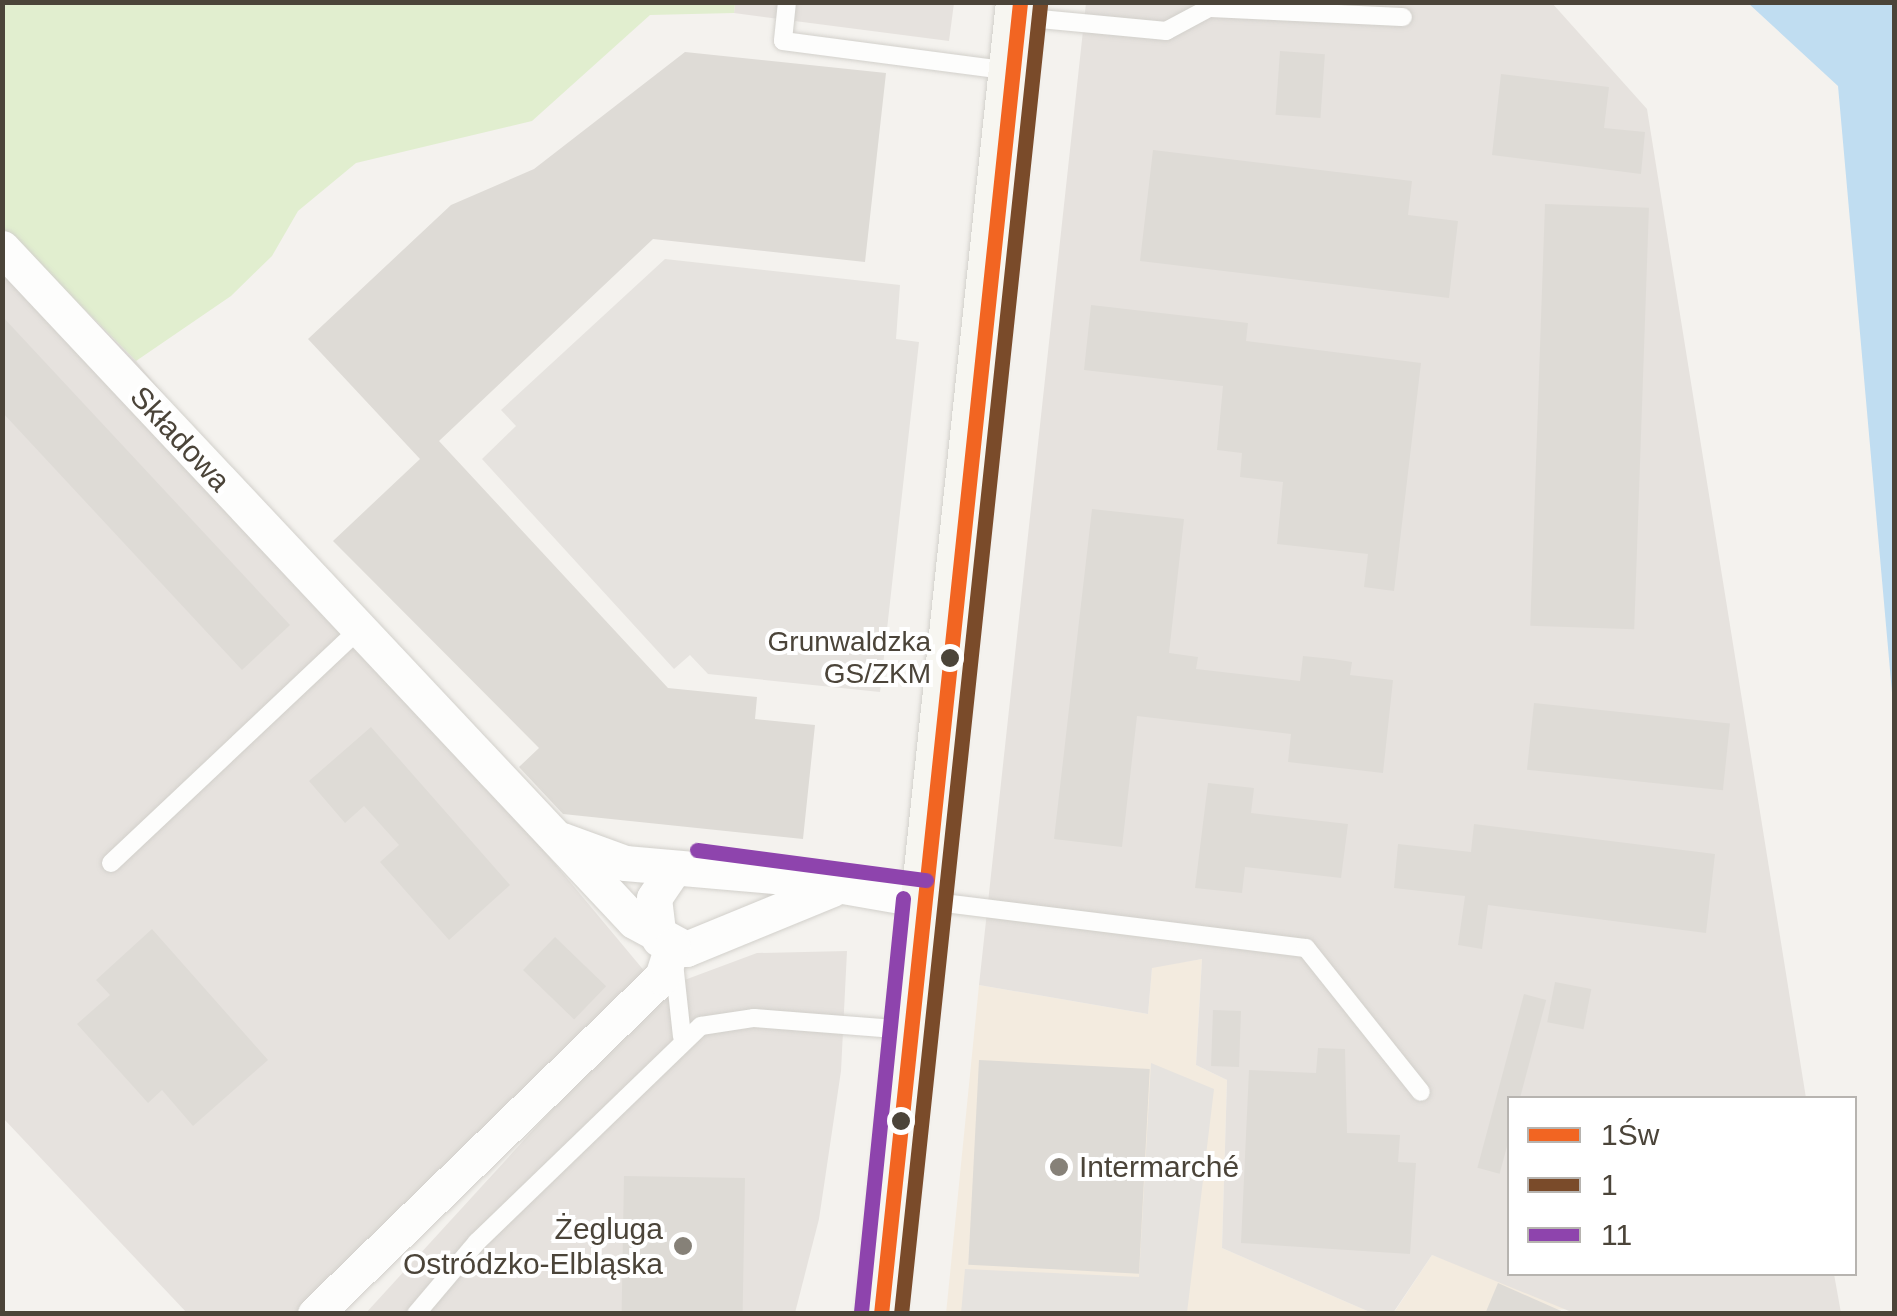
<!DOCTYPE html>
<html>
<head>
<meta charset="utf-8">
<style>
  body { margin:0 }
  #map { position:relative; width:1897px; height:1316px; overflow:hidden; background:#f4f2ee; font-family:Helvetica,sans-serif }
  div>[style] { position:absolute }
  .commercial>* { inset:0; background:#f3ebdf }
  .industrial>* { inset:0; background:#e6e2de }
  .green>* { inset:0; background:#e1eecf }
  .parking>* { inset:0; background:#e6e3df }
  .water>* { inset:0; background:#c0ddf1 }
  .building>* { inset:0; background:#dedbd6; transform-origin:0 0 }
  .roads { filter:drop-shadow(0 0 2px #d2d0cb) drop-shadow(0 0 2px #d2d0cb) }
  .lane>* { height:18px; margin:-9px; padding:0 9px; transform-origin:9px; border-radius:9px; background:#fdfdfc }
  .street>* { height:35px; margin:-17.5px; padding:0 17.5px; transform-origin:17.5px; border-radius:17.5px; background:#fdfdfc }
  .secondary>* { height:48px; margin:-24px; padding:0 24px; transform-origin:24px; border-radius:24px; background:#f7f6f1 }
  .bus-1>* { height:15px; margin:-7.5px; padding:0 7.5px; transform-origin:7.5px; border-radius:7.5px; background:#f26522 }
  .bus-2>* { height:15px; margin:-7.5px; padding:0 7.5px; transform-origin:7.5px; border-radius:7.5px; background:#7a4b2a }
  .bus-3>* { height:15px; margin:-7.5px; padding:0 7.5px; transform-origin:7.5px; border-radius:7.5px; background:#8e44ad }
  .dots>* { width:28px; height:28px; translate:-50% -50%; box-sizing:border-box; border:5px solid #fff; border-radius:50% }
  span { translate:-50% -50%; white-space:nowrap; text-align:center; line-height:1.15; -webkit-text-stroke:8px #fff; paint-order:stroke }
  .bus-label { font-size:28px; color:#4b4439 }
  .right { translate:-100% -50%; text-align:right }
  .street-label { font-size:30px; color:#4b4439 }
  .poi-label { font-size:30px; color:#4b4439 }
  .left { translate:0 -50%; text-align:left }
  .frame { position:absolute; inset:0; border:5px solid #4b4439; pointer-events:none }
  .legend { position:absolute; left:1507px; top:1096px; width:350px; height:180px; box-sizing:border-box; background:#fff; border:2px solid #b7b4b0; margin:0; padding:12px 18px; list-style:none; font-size:30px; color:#4b4439 }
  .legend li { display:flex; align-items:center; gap:20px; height:50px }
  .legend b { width:50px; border:2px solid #b7b4b0 }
</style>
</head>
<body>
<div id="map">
  <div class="commercial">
    <div style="clip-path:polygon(1202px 959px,1196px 1065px,1227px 1080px,1222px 1248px,1372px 1313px,946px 1314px,979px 985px,1148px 1014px,1152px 967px)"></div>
    <div style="clip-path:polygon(1432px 1255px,1576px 1309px,1393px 1314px)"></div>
  </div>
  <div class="industrial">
    <div style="clip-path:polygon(735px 2px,954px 3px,949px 41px,734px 13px)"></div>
    <div style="clip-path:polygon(1086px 3px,1552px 3px,1647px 109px,1806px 1098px,1510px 1098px,1510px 1274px,1834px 1274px,1841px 1313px,1574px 1313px,1432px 1255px,1393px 1313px,1372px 1313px,1222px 1248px,1227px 1080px,1196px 1065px,1202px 959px,1152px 968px,1148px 1014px,979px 985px)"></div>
    <div style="clip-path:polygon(2px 228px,136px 361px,651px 979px,299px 1313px,187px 1313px,3px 1118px)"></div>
    <div style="clip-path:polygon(847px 951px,841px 1071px,819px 1219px,795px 1313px,365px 1314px,663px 988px,757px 953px)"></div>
  </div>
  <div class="green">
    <div style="clip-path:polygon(2px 3px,735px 3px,734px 13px,650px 15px,532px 121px,356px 163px,298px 211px,272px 256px,231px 296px,136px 361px,3px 228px)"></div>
  </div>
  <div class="parking">
    <div style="clip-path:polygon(665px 259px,900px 285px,896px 339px,919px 342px,880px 692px,708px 674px,690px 655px,674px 669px,482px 459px,516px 426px,501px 410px)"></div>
    <div style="clip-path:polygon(1151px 1063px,1214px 1089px,1187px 1313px,961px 1314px,965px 1269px,1139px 1277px)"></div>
  </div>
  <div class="water">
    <div style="clip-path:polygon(1748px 3px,1894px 3px,1894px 715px,1838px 86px)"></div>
  </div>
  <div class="building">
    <div style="left:1280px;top:51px;width:45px;height:64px;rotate:4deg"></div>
    <div style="clip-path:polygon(685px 52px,886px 73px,865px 262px,653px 239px,439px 441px,668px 688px,757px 697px,755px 719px,815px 725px,803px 839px,563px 814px,519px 767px,539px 748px,333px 541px,420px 459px,308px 339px,451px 205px,534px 169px)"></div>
    <div style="clip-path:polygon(1501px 74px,1609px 87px,1604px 128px,1645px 132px,1641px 174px,1492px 155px)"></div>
    <div style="clip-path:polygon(1153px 150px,1412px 181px,1408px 215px,1458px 221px,1449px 298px,1140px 261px)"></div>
    <div style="left:1545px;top:204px;width:104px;height:422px;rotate:2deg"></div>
    <div style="clip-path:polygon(1091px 305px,1248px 323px,1246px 341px,1421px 363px,1394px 591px,1364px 587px,1368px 554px,1277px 544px,1283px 482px,1240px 477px,1242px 453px,1217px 450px,1223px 386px,1084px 370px)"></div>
    <div style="clip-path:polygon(2px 316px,290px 625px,242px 670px,2px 412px)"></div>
    <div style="clip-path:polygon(1092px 509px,1184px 519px,1169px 653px,1198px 657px,1196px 669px,1300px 681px,1303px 656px,1333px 659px,1352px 662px,1350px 675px,1393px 680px,1383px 773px,1288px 762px,1291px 734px,1137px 716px,1122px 847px,1054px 839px)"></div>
    <div style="left:1534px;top:703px;width:197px;height:67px;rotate:6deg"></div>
    <div style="clip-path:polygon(371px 727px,510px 885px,449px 940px,380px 862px,399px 845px,382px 826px,364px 806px,345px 823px,309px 781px)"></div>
    <div style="clip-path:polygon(1208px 783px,1254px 788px,1251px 813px,1348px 824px,1341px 878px,1245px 867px,1242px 893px,1195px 888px)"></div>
    <div style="clip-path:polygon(1474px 824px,1715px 854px,1706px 933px,1488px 905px,1482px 949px,1458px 945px,1465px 896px,1394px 888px,1398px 844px,1471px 852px)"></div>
    <div style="clip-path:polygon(152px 929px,268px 1060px,193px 1126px,162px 1090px,148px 1103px,77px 1024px,110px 995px,96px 980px)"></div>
    <div style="left:555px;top:937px;width:71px;height:46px;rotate:44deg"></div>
    <div style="left:1555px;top:982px;width:37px;height:41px;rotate:11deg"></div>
    <div style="left:1524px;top:994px;width:23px;height:180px;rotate:15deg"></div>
    <div style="left:1213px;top:1010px;width:28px;height:56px;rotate:2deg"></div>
    <div style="clip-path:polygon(1318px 1048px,1345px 1049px,1347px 1133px,1400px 1135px,1398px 1162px,1416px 1163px,1410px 1254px,1241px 1243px,1249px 1070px,1316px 1073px)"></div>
    <div style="left:979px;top:1060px;width:171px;height:205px;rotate:3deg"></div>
    <div style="left:624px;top:1176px;width:121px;height:138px;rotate:1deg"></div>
    <div style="clip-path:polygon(1498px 1283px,1568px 1314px,1485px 1314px)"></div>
  </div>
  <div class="roads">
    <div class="lane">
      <div style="left:787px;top:2px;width:39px;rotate:96deg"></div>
      <div style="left:783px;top:41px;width:231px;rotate:7.5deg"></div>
      <div style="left:1019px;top:17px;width:148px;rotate:5.4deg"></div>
      <div style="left:1166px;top:31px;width:49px;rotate:-28.1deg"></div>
      <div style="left:1209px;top:8px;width:194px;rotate:2.7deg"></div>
      <div style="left:111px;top:863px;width:341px;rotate:-43.3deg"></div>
      <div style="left:928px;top:901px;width:381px;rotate:7.1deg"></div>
      <div style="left:1306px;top:948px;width:184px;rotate:51.4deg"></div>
      <div style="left:674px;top:963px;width:74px;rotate:83.8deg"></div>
      <div style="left:416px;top:1314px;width:94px;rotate:-49.7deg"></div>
      <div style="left:477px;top:1242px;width:311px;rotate:-44deg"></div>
      <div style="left:701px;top:1026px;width:54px;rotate:-8.6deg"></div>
      <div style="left:754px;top:1018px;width:154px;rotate:4.5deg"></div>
    </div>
    <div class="street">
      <div style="left:2px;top:248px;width:923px;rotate:46.8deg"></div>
      <div style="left:634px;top:921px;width:59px;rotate:28.3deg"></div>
      <div style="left:686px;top:949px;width:158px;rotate:-22.3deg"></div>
      <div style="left:562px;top:840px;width:67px;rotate:20.1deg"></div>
      <div style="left:625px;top:863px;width:173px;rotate:5deg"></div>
      <div style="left:797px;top:878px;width:128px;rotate:9.9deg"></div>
      <div style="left:659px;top:939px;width:41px;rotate:-97deg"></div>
      <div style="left:654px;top:898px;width:36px;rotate:-56deg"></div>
      <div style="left:315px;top:1314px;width:484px;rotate:-44.2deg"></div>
      <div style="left:662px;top:977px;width:33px;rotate:-72deg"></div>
    </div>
    <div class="secondary">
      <div style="left:881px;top:1314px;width:1319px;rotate:-83.95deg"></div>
    </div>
  </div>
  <div class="bus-1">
    <div style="left:881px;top:1314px;width:1319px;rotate:-83.95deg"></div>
  </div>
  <div class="bus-2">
    <div style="left:901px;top:1314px;width:1317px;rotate:-83.94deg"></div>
  </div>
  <div class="bus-3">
    <div style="left:697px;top:850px;width:231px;rotate:7.5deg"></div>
    <div style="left:861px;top:1312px;width:416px;rotate:-84.2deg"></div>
  </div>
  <div class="dots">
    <div style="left:950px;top:658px;background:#4b4439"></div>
    <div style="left:901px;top:1121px;background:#4b4439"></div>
    <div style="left:1059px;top:1167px;background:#868178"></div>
    <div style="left:683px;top:1246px;background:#868178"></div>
  </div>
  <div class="bus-label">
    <span class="right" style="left:931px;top:658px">Grunwaldzka<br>GS/ZKM</span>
  </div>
  <div class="street-label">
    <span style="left:180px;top:439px;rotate:47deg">Składowa</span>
  </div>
  <div class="poi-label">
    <span class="left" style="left:1079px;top:1167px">Intermarché</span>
    <span class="right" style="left:663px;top:1246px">Żegluga<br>Ostródzko-Elbląska</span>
  </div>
  <div class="frame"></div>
  <ul class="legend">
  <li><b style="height:12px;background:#f26522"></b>1Św</li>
  <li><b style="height:12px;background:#7a4b2a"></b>1</li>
  <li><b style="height:12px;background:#8e44ad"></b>11</li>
  </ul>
</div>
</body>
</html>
